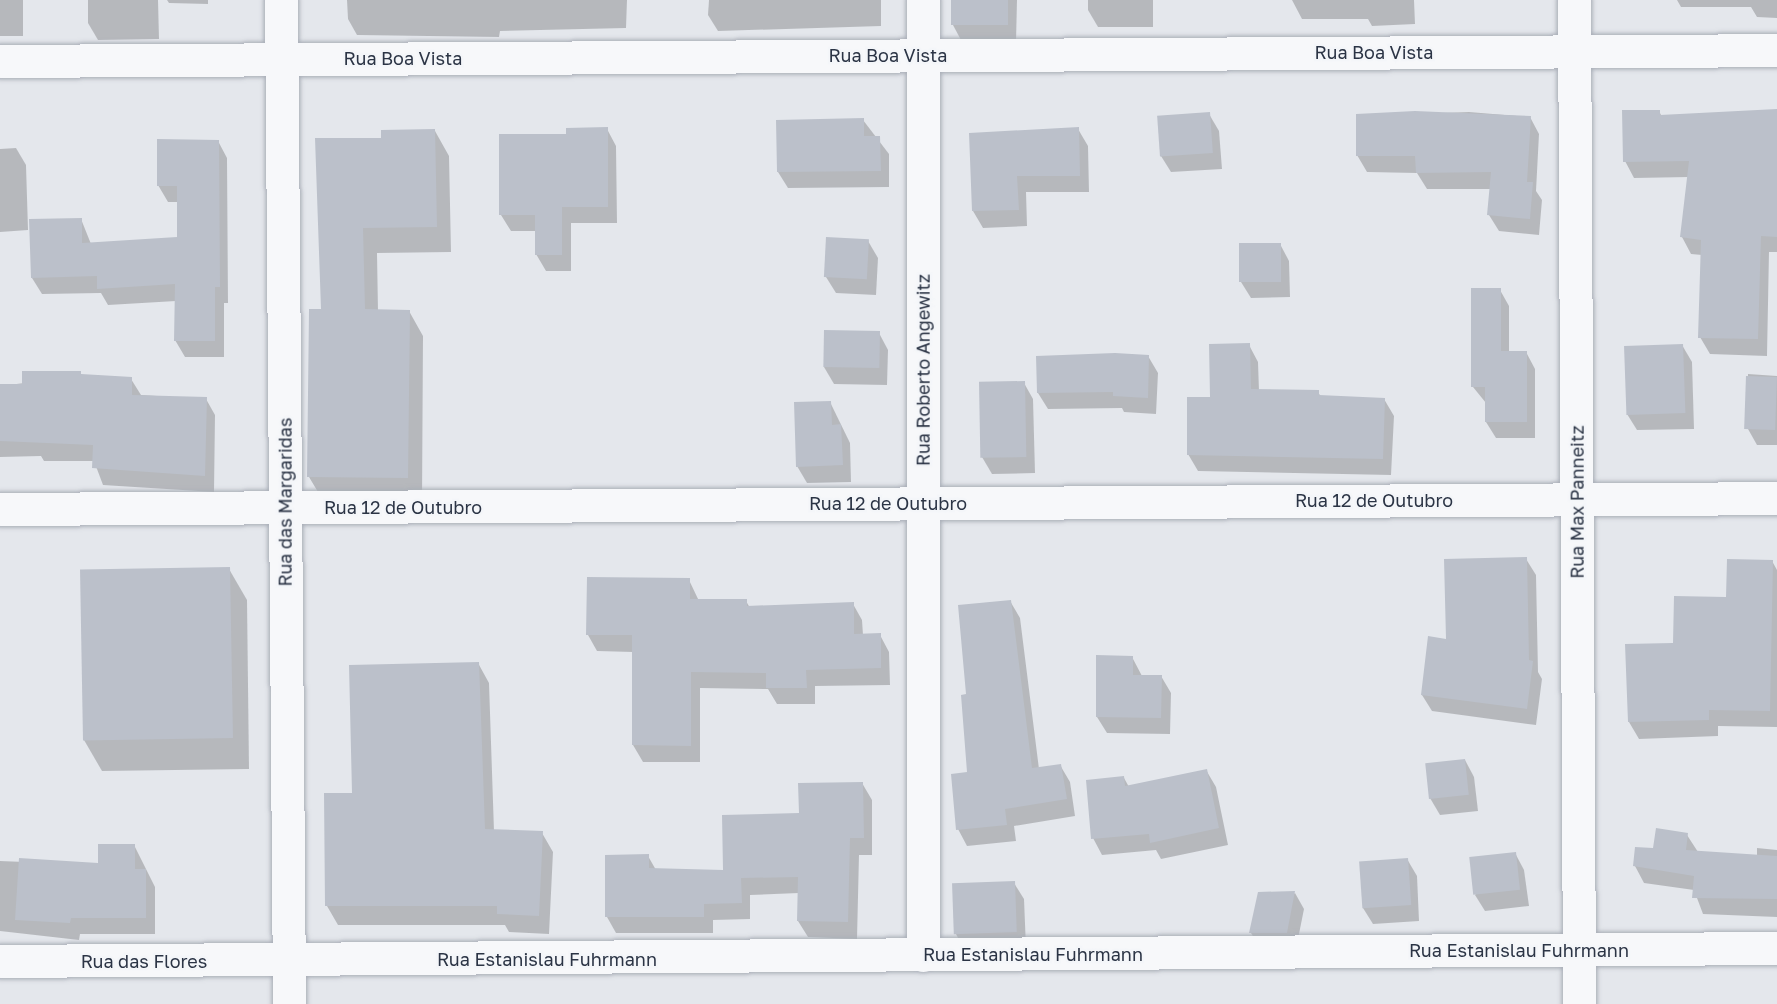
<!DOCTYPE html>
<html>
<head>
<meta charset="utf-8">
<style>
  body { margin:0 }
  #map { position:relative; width:1777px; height:1004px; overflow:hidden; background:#e4e7ec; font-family:"Golos Text",sans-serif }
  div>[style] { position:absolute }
  .shadow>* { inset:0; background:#0003; transform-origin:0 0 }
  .building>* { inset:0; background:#bbc0ca; transform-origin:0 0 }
  .roads { filter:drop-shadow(0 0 2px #a9aeb7) drop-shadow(0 0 2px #a9aeb7) }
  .minor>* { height:33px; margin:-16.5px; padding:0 16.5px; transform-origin:16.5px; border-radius:16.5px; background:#f7f8fa }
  span { translate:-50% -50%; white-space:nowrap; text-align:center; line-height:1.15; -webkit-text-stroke:5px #f4f6f9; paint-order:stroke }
  .street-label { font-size:18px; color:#2b3445 }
</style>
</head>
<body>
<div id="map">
  <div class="shadow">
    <div style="left:0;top:0;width:23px;height:36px"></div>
    <div style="clip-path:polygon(88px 0,158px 0,159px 39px,98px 40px,88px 23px)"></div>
    <div style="clip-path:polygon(167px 0,208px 0,208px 4px,169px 3px)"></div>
    <div style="clip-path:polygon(347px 0,627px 0,626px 28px,500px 31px,499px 37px,357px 35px,348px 19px)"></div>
    <div style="clip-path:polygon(709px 0,881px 0,881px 26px,718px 31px,708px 15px)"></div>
    <div style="clip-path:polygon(953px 0,1017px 0,1016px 42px,962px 42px,953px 25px)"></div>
    <div style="clip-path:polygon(1088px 0,1153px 0,1153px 27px,1098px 27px,1088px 10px)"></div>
    <div style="clip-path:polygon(1292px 0,1414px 0,1415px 24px,1372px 26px,1368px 19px,1302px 19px)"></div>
    <div style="clip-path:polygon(1677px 0,1777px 0,1777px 18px,1757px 17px,1751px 7px,1681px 7px)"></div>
    <div style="clip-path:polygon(1659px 111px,1662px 117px,1777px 112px,1777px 252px,1769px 252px,1767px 356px,1710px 354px,1700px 337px,1702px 255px,1691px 254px,1682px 237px,1689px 177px,1634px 178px,1625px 161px)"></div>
    <div style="clip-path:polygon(1469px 112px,1530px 117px,1539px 134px,1536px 191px,1542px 200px,1539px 235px,1499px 231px,1489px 215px,1491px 189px,1427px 189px,1417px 173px,1367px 172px,1357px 155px,1358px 116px)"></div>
    <div style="clip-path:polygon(1209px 114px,1219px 131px,1222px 169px,1171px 172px,1161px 156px)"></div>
    <div style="clip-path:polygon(863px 120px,889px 154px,889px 187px,788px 188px,778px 172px)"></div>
    <div style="clip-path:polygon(607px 129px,616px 146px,617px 223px,571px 223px,571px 271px,546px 271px,536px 254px,536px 231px,511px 231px,501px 215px,567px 136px)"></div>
    <div style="clip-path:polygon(1078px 129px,1088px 146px,1089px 192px,1026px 192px,1027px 226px,983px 228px,973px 211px,970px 135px)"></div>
    <div style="clip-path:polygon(435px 131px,449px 156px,451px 252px,377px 253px,378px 311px,409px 311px,423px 336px,422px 503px,324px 502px,309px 477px,322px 310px,383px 139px)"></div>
    <div style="clip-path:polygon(218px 141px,227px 158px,228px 303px,224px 303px,224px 357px,185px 357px,175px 340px,176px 301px,108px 305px,101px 293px,42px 294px,32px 278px,81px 219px,91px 244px,179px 238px,179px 202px,168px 202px,158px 185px)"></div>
    <div style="clip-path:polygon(16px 148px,26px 165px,28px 230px,0 232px,0 149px)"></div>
    <div style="clip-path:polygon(868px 241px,878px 258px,876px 295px,836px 293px,826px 277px)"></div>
    <div style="clip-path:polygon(1280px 244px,1289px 261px,1290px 297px,1251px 298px,1241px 282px)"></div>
    <div style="clip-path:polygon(1500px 290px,1509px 306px,1509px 352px,1526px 352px,1535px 369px,1535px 438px,1496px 438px,1486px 422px,1486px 403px,1473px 387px)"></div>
    <div style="clip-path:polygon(879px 333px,888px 350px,887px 385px,834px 384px,824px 367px)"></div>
    <div style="clip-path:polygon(1249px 345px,1258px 362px,1259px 391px,1318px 392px,1321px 397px,1384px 399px,1394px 416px,1391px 475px,1198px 471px,1188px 454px,1211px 399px)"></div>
    <div style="clip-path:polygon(1682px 345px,1692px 362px,1694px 429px,1637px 430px,1627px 414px)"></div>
    <div style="clip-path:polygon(1148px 356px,1158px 373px,1156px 414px,1124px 412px,1122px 408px,1048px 409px,1038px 393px)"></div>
    <div style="clip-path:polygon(1748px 374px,1777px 376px,1777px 445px,1757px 445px,1748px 429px)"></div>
    <div style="clip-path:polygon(82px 376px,131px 379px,141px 395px,206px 399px,215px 415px,214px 492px,103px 485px,94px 461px,44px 461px,41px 456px,0 457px,0 386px)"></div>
    <div style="clip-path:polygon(1024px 383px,1033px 399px,1035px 473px,992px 474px,982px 457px)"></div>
    <div style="clip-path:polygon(830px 402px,850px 443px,851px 482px,807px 483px,797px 466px)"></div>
    <div style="clip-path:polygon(1526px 559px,1536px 575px,1538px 672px,1542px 679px,1536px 725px,1432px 711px,1422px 695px,1447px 640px)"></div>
    <div style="clip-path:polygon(1772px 561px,1777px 570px,1777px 727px,1718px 726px,1718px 736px,1639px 739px,1629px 722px,1627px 645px,1674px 644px)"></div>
    <div style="clip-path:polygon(229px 569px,247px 600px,249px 769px,102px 771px,84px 740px,82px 571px)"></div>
    <div style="clip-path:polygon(689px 580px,699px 601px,746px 601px,750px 608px,853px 604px,862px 620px,863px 635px,880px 635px,889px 652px,890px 685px,815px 686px,815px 704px,777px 704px,768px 689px,700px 688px,700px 762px,643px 762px,633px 745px,633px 652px,597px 651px,588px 635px)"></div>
    <div style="clip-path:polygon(1010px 601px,1020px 618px,1039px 769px,1060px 765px,1070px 782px,1075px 816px,1014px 826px,1016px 841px,967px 846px,958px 829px,969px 773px,968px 695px)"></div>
    <div style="clip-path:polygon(1132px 657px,1142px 676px,1161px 676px,1171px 693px,1170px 734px,1107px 733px,1097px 717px)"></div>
    <div style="clip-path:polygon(478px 663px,489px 683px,494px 831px,542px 833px,553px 852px,549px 934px,509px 932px,505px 925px,338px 925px,327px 906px)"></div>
    <div style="clip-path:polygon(1465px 760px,1474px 777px,1478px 811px,1440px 815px,1430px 798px)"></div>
    <div style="clip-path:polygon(1206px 770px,1216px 787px,1228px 845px,1161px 859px,1156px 850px,1102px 855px,1093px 838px,1124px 778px,1129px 787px)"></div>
    <div style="clip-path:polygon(862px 783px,872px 800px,872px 855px,859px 855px,857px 939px,808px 937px,798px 921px,799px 893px,750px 895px,750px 919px,713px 920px,713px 933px,616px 933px,607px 917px,648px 856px,656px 870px,725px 872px,800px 815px)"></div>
    <div style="clip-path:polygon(1687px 835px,1698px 852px,1757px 856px,1757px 848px,1777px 850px,1777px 917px,1703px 914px,1694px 890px,1644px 883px,1635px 866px)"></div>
    <div style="clip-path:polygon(134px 845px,155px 887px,155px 934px,80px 934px,79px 940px,0 931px,0 861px,99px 865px)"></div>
    <div style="clip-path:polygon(1515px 853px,1524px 870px,1529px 906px,1485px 911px,1475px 895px)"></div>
    <div style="clip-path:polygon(1407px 859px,1417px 876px,1419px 921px,1373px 924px,1363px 908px)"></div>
    <div style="clip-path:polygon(1014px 883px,1024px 899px,1026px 948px,965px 951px,956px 934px)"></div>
    <div style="clip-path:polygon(1295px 893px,1304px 909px,1296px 949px,1261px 949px,1251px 933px)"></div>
  </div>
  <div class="building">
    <div style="left:951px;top:0;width:57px;height:25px"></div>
    <div style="clip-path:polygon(1777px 109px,1777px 237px,1761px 236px,1758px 339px,1698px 338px,1701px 240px,1680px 237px,1689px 161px,1623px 162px,1622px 110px,1660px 110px,1660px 115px)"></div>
    <div style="clip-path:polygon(1415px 111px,1531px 116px,1527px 182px,1533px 182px,1530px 219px,1487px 215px,1491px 172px,1416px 173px,1415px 156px,1356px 156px,1356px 114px)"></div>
    <div style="left:1210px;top:112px;width:41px;height:53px;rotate:86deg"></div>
    <div style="clip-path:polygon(864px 118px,864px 136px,880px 136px,881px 171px,777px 172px,776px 120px)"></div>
    <div style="clip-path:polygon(608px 127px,608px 207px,562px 207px,562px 255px,535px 255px,535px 215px,499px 215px,499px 134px,566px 134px,566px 128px)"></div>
    <div style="clip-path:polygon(1079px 127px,1080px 176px,1017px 176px,1019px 210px,972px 211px,969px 133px)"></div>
    <div style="clip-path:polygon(435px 129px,437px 227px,363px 228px,365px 309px,410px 310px,408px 478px,307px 477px,309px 309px,321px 309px,315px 138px,381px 138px,381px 130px)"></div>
    <div style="clip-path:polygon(157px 139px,219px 140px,220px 287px,215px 287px,215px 341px,174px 341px,175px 284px,97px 289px,97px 276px,31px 278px,29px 219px,82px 218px,82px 243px,177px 237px,177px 186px,157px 186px)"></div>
    <div style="left:826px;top:237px;width:43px;height:40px;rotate:3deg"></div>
    <div style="left:1239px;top:243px;width:42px;height:39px"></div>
    <div style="clip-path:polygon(1471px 288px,1501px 288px,1501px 351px,1527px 351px,1527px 422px,1485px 422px,1485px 387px,1471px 387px)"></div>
    <div style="left:824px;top:330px;width:56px;height:37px;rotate:1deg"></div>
    <div style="clip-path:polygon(1250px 343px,1251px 389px,1319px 390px,1319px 395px,1385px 398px,1383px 459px,1187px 455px,1187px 397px,1210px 397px,1209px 344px)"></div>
    <div style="left:1683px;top:344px;width:69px;height:59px;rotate:88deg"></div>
    <div style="clip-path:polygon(1115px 353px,1149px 355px,1148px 398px,1113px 396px,1113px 392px,1037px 393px,1036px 356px)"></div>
    <div style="clip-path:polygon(22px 371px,81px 371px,81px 374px,132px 377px,132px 395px,207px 397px,205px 476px,92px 468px,93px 445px,0 441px,0 384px,22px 384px)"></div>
    <div style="left:1746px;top:376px;width:31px;height:53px;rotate:2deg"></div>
    <div style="left:1025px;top:381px;width:76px;height:46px;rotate:89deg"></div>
    <div style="clip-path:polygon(831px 401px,832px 425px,841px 424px,843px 465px,796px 467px,794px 402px)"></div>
    <div style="clip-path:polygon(1527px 557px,1529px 660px,1533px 661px,1527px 709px,1421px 695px,1428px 636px,1446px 639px,1444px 559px)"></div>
    <div style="clip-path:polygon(1727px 559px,1773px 560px,1770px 711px,1709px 710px,1709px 720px,1628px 722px,1625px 644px,1673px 643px,1674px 596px,1726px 597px)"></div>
    <div style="left:230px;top:567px;width:171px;height:150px;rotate:89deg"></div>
    <div style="clip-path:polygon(587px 577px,690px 578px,690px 599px,747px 599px,747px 606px,854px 602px,854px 634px,881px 633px,881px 668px,806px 670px,807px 688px,766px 688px,766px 673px,691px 672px,691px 746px,632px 745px,632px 635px,586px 635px)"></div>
    <div style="clip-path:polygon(1011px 600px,1032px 768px,1061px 764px,1067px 799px,1005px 809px,1007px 825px,956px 830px,951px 774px,967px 772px,961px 695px,966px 694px,958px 605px)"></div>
    <div style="clip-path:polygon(1096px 655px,1133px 656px,1133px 675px,1162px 675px,1161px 718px,1096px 717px)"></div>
    <div style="clip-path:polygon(479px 662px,485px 829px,543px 831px,539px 916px,497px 914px,497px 906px,325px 906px,324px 793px,352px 793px,349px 665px)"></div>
    <div style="left:1465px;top:759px;width:36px;height:40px;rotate:84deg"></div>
    <div style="clip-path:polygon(1207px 769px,1219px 828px,1150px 843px,1149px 834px,1091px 839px,1086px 780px,1124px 776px,1125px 786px)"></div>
    <div style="clip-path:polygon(863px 782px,864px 838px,850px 838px,848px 922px,797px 921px,798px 877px,741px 878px,742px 903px,704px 904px,704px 917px,605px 917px,605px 855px,649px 854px,649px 868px,723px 870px,722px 815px,799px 813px,798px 783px)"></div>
    <div style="clip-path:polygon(1656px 828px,1688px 833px,1686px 850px,1777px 856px,1777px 899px,1692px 898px,1694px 876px,1633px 866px,1635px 847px,1653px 848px)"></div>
    <div style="clip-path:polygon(98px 844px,135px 844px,135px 869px,146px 869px,146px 918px,71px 918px,70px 923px,15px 920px,19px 858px,98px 863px)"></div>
    <div style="left:1516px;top:852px;width:38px;height:47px;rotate:84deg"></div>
    <div style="left:1408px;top:858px;width:47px;height:49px;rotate:86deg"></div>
    <div style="left:1015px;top:881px;width:51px;height:63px;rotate:88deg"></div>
    <div style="clip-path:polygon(1295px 891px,1287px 933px,1249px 933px,1258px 892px)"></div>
  </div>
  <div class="roads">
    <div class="minor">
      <div style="left:281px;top:0;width:1004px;rotate:89.54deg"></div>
      <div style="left:923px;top:0;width:955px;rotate:90deg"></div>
      <div style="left:1574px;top:0;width:1004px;rotate:89.71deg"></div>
      <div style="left:0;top:61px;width:1777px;rotate:-0.35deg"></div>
      <div style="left:0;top:509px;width:1777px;rotate:-0.35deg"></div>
      <div style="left:0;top:961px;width:1777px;rotate:-0.42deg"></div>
    </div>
  </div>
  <div class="street-label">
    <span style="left:1374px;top:52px">Rua Boa Vista</span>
    <span style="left:888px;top:55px">Rua Boa Vista</span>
    <span style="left:403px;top:58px">Rua Boa Vista</span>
    <span style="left:923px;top:370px;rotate:-90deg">Rua Roberto Angewitz</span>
    <span style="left:1374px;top:500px">Rua 12 de Outubro</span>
    <span style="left:285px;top:502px;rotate:-90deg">Rua das Margaridas</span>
    <span style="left:1577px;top:502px;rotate:-90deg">Rua Max Panneitz</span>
    <span style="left:888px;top:503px">Rua 12 de Outubro</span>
    <span style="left:403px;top:507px">Rua 12 de Outubro</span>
    <span style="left:1519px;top:950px">Rua Estanislau Fuhrmann</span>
    <span style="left:1033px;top:954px">Rua Estanislau Fuhrmann</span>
    <span style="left:547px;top:959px">Rua Estanislau Fuhrmann</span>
    <span style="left:144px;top:961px">Rua das Flores</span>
  </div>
</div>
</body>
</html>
